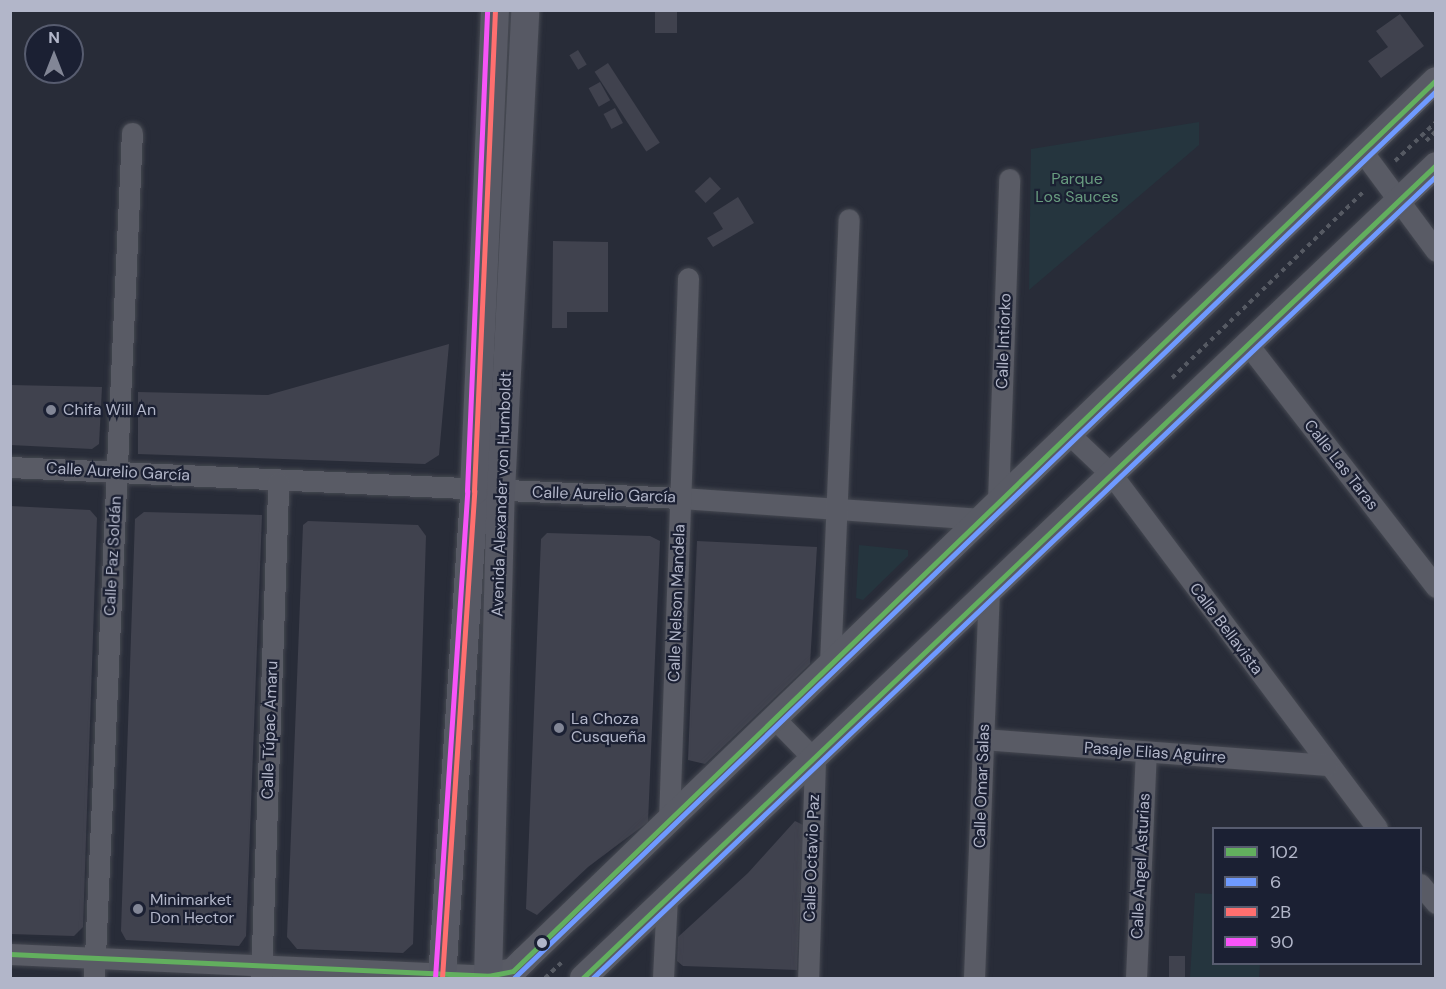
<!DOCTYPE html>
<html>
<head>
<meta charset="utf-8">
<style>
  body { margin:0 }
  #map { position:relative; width:1446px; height:989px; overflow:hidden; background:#282c38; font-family:"DM Sans",sans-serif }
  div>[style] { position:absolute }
  .green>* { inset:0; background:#25353e }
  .building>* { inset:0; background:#40424e; transform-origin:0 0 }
  .path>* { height:4px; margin-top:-2px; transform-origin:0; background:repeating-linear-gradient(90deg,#565a63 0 4.5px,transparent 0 9px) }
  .roads { filter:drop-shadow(0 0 2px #454851) drop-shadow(0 0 2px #454851) }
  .minor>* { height:21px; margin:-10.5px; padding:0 10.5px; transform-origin:10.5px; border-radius:10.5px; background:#595b65 }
  .tertiary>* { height:26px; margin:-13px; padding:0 13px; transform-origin:13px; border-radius:13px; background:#595b65 }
  .secondary>* { height:28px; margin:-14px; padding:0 14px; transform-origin:14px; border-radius:14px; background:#575964 }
  .bus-1>* { height:4.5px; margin:-2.25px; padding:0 2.25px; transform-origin:2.25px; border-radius:2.25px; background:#62af5e }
  .bus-2>* { height:4.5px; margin:-2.25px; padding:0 2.25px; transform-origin:2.25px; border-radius:2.25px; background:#6f9aff }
  .bus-3>* { height:4.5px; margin:-2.25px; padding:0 2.25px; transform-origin:2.25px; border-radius:2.25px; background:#ff6f6f }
  .bus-4>* { height:4.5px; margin:-2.25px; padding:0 2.25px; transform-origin:2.25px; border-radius:2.25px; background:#f854f8 }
  .dots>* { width:16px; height:16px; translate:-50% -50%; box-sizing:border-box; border:3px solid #1b2033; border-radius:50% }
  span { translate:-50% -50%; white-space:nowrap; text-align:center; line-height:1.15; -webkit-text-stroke:4.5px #1b2033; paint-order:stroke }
  .park-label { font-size:16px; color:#689b7f }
  .street-label { font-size:16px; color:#b2b6c9 }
  .poi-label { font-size:16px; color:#b2b6c9 }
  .left { translate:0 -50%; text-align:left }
  .frame { position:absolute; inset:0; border:12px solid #b2b6c9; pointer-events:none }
  .legend { position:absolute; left:1212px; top:827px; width:210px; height:138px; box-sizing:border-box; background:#1b2033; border:2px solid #575c6f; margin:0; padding:8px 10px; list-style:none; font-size:18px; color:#b2b6c9 }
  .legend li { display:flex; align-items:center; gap:12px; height:30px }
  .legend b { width:30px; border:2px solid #575c6f }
  .north { position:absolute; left:24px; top:24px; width:60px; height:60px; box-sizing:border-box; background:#1b2033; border:2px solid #575c6f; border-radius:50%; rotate:0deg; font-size:16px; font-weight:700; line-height:24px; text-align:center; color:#b2b6c9 }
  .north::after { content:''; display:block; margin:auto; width:21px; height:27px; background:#828696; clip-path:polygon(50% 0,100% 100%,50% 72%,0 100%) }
</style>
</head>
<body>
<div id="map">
  <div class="green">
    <div style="clip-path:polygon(1199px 122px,1199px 145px,1029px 290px,1031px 149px)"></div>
    <div style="clip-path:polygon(859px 545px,908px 550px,908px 556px,863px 600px,856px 598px)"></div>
    <div style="clip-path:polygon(1195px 893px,1213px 894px,1214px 964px,1260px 964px,1259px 978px,1190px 978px)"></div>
  </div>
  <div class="building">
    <div style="left:655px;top:10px;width:22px;height:23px"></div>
    <div style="clip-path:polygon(1400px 14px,1424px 46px,1381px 78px,1368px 61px,1388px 47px,1376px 31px)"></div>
    <div style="left:578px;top:50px;width:17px;height:10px;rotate:59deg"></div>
    <div style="left:608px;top:63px;width:95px;height:16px;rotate:57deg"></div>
    <div style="left:600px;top:82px;width:21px;height:13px;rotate:61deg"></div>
    <div style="left:615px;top:108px;width:17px;height:13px;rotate:62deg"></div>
    <div style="left:710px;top:177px;width:16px;height:21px;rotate:47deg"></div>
    <div style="clip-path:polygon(738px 197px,754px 223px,713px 247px,707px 238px,723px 229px,713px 213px)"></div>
    <div style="clip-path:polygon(553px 241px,608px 242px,608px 312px,567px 312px,567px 328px,552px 328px)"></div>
    <div style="clip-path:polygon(449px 344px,439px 455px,425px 464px,138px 454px,138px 392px,268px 395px)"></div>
    <div style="clip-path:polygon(10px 385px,102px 387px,99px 444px,92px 449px,10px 445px)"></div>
    <div style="clip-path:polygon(10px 506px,90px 510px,97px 518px,83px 927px,74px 936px,10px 934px)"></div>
    <div style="clip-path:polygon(144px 512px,262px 515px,246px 936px,239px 946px,126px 940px,121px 931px,135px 519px)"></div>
    <div style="clip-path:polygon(308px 521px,418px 525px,426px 536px,413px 944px,403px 953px,297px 949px,287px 937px,303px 525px)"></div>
    <div style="clip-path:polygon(547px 533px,650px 536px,660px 541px,648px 822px,588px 867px,537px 915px,526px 909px,541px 539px)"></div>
    <div style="clip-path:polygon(697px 541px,817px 547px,810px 664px,705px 764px,688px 760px)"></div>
    <div style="clip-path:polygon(795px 821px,803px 825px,797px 970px,683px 966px,677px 961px,678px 937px,748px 873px)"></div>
    <div style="left:1169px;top:956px;width:16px;height:22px"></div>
  </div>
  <div class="path">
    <div style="left:1426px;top:141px;width:14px;rotate:-45deg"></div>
    <div style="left:1395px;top:161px;width:57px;rotate:-43.6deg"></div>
    <div style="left:1172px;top:378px;width:268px;rotate:-44.2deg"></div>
    <div style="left:545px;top:978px;width:23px;rotate:-43deg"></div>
  </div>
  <div class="roads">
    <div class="minor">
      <div style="left:1362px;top:151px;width:124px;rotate:53.5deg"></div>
      <div style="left:1246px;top:342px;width:310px;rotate:52.2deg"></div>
      <div style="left:1069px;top:434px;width:59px;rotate:43.6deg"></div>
      <div style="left:1112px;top:475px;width:441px;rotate:53.1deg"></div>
      <div style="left:10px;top:467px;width:672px;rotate:2.65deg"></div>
      <div style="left:681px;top:498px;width:301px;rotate:4deg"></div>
      <div style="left:998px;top:502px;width:323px;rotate:-88deg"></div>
      <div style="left:830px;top:664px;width:445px;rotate:-87.6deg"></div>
      <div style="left:774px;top:718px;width:59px;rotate:45.7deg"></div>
      <div style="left:815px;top:760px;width:218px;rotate:91.8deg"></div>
      <div style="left:983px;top:739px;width:345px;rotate:4.3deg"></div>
      <div style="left:669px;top:820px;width:542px;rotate:-87.99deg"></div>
      <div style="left:1420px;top:884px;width:25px;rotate:50deg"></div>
      <div style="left:10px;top:954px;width:479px;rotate:2.6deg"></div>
      <div style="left:94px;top:978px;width:846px;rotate:-87.43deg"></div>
      <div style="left:261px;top:978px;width:496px;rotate:-88deg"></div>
      <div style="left:663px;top:978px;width:81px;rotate:-87.2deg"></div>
      <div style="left:974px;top:978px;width:385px;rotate:-87.8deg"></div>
      <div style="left:1136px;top:978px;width:225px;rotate:-87.5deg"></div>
    </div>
    <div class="tertiary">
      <div style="left:488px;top:976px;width:25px;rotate:-11deg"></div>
      <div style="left:513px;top:971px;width:16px;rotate:-45deg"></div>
      <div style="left:524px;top:960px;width:1267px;rotate:-43.98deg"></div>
      <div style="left:583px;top:978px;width:1178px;rotate:-43.62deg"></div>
    </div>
    <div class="secondary">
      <div style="left:442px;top:978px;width:488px;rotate:-86.2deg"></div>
      <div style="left:474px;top:491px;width:481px;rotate:-87.5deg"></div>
      <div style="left:488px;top:978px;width:487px;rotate:-88.5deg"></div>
      <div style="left:501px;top:491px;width:482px;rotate:-87.1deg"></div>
    </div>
  </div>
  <div class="bus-1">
    <div style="left:10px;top:954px;width:479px;rotate:2.6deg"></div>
    <div style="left:488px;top:976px;width:25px;rotate:-11deg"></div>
    <div style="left:513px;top:971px;width:1283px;rotate:-43.99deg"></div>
    <div style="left:583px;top:978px;width:1178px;rotate:-43.62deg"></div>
  </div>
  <div class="bus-2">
    <div style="left:514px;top:978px;width:1279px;rotate:-43.89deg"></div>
    <div style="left:593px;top:978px;width:1164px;rotate:-43.57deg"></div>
  </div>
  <div class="bus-3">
    <div style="left:442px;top:978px;width:488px;rotate:-86.2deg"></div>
    <div style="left:474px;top:491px;width:481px;rotate:-87.5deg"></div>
  </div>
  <div class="bus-4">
    <div style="left:435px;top:978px;width:488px;rotate:-86.2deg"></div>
    <div style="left:467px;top:491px;width:481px;rotate:-87.6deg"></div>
  </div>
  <div class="dots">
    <div style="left:51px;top:410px;background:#828696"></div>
    <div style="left:559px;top:728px;background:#828696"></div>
    <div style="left:138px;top:909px;background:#828696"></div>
    <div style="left:542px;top:943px;background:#b2b6c9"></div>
  </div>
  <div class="park-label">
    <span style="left:1077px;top:188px">Parque<br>Los Sauces</span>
  </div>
  <div class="street-label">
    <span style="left:1004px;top:341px;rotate:-88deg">Calle Intiorko</span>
    <span style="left:1341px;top:465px;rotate:52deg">Calle Las Taras</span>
    <span style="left:118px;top:472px;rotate:3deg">Calle Aurelio García</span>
    <span style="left:502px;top:494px;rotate:-88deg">Avenida Alexander von Humboldt</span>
    <span style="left:604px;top:495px;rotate:2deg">Calle Aurelio García</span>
    <span style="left:113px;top:556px;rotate:-87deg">Calle Paz Soldán</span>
    <span style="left:677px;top:603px;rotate:-88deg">Calle Nelson Mandela</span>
    <span style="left:1226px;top:629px;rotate:53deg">Calle Bellavista</span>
    <span style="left:270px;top:730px;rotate:-88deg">Calle Túpac Amaru</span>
    <span style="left:1155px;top:753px;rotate:4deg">Pasaje Elias Aguirre</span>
    <span style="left:982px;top:786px;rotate:-88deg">Calle Omar Salas</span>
    <span style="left:812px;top:858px;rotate:-88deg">Calle Octavio Paz</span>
    <span style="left:1141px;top:866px;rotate:-87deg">Calle Angel Asturias</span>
  </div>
  <div class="poi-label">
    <span class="left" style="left:63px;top:410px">Chifa Will An</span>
    <span class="left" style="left:571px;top:728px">La Choza<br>Cusqueña</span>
    <span class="left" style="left:150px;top:909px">Minimarket<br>Don Hector</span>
  </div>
  <div class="frame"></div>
  <ul class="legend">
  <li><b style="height:8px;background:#62af5e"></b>102</li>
  <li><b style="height:8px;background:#6f9aff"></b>6</li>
  <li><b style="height:8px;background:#ff6f6f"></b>2B</li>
  <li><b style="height:8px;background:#f854f8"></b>90</li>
  </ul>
  <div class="north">N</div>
</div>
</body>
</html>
